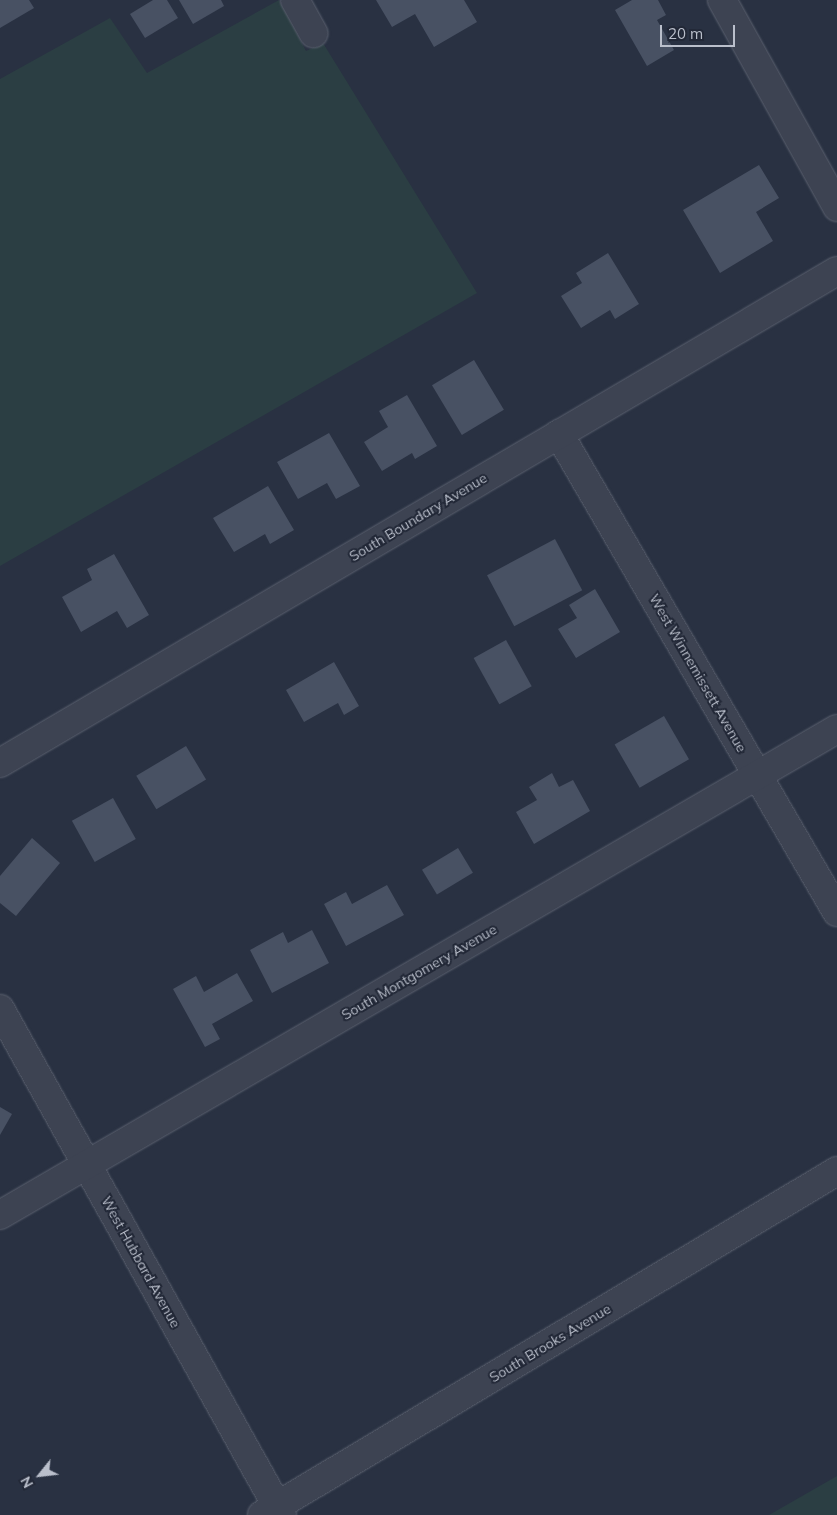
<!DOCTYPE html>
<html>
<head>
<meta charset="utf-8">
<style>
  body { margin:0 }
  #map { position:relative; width:837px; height:1515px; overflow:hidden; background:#293142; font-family:Mulish,sans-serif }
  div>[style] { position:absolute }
  .green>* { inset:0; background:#2b3e43 }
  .building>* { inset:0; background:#485163; transform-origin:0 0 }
  .roads { filter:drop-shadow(0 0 1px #5b616f) drop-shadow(0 0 1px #5b616f) }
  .minor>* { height:28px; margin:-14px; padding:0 14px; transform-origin:14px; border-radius:14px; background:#3d4352 }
  .tertiary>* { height:28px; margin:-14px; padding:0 14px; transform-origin:14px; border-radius:14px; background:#3d4352 }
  span { translate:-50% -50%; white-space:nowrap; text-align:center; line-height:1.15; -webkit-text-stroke:4px #222837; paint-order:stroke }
  .street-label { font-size:14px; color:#babfcb }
  .north { position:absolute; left:15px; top:1450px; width:50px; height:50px; -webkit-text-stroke:4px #222837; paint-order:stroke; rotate:241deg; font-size:14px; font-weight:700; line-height:20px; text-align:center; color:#babfcb }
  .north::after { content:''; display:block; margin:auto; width:18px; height:22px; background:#babfcb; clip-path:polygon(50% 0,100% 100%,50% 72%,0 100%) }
  .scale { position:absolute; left:660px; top:25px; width:75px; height:22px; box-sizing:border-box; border:2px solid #babfcb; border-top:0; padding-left:6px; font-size:15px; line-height:18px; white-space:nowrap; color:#babfcb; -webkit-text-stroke:4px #222837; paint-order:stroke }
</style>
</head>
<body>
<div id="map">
  <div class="green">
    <div style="clip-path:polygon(279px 0,306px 51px,323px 43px,477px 293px,0 566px,0 79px,110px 18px,147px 73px)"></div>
    <div style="clip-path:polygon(837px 1476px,837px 1515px,769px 1515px)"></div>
  </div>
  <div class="building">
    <div style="clip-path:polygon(0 0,29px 0,34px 8px,0 28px)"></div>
    <div style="clip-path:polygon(153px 0,167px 0,178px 18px,145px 38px,130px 14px)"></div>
    <div style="clip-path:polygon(179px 0,221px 0,224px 6px,193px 24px)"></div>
    <div style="clip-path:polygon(376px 0,464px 0,477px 22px,434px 47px,415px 14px,392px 27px)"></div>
    <div style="clip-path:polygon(632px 0,658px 0,666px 15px,657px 20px,674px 50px,647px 66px,615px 10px)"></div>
    <div style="clip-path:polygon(759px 165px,779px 198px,756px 212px,773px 241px,720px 273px,683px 210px)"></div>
    <div style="clip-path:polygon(608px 253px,639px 304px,615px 319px,610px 310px,581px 328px,561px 296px,582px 283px,576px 273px)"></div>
    <div style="left:474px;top:360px;width:58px;height:49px;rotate:59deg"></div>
    <div style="clip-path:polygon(407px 395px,437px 446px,415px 459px,412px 453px,382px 471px,364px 442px,388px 427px,379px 411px)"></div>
    <div style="clip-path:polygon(329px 433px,360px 486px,336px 499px,327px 483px,298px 499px,277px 462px)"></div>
    <div style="clip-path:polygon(268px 486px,294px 530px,270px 544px,265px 534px,234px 552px,213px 518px)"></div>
    <div style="left:555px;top:539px;width:58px;height:77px;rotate:62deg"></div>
    <div style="clip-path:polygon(114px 554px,149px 615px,127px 628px,117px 611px,81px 632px,62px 597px,92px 580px,87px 569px)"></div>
    <div style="clip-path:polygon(595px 589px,620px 632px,576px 658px,558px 629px,577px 618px,569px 605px)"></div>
    <div style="left:506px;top:640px;width:53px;height:37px;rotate:61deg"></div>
    <div style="clip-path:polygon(334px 662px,359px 706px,344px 715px,338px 703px,304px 722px,286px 690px)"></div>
    <div style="left:664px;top:716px;width:50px;height:57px;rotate:60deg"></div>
    <div style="left:186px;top:746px;width:39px;height:58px;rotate:59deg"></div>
    <div style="clip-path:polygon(552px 773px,559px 787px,573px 780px,590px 811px,534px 844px,516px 812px,537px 800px,529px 787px)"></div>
    <div style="left:113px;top:798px;width:47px;height:47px;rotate:61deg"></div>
    <div style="clip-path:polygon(32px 838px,60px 863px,16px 916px,0 903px,0 876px)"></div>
    <div style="left:458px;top:848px;width:29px;height:42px;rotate:59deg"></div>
    <div style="clip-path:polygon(387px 885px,404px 915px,346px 946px,324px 904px,346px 892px,352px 904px)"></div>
    <div style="clip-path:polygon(312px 930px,329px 963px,272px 993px,250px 950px,283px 932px,288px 943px)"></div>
    <div style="clip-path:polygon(237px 973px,253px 1001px,212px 1024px,220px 1039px,205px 1047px,173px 989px,196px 976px,204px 992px)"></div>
    <div style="clip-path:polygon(0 1107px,12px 1114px,0 1135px)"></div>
  </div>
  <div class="roads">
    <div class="minor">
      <div style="left:295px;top:0;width:38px;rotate:61deg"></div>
      <div style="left:722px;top:0;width:237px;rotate:60.9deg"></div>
      <div style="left:559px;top:434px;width:553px;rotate:59.82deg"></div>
      <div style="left:0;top:1009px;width:579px;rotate:60.87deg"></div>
      <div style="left:0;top:1215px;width:968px;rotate:-30.14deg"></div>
      <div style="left:262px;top:1515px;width:670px;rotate:-30.89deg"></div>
    </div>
    <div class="tertiary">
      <div style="left:0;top:763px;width:971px;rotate:-30.45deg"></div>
    </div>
  </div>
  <div class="street-label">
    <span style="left:418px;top:517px;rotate:-31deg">South Boundary Avenue</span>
    <span style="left:698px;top:673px;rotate:60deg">West Winnemissett Avenue</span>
    <span style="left:419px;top:972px;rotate:-30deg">South Montgomery Avenue</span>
    <span style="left:141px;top:1262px;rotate:61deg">West Hubbard Avenue</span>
    <span style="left:550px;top:1343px;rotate:-31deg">South Brooks Avenue</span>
  </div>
  <div class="north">N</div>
  <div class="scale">20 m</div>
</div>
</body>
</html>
